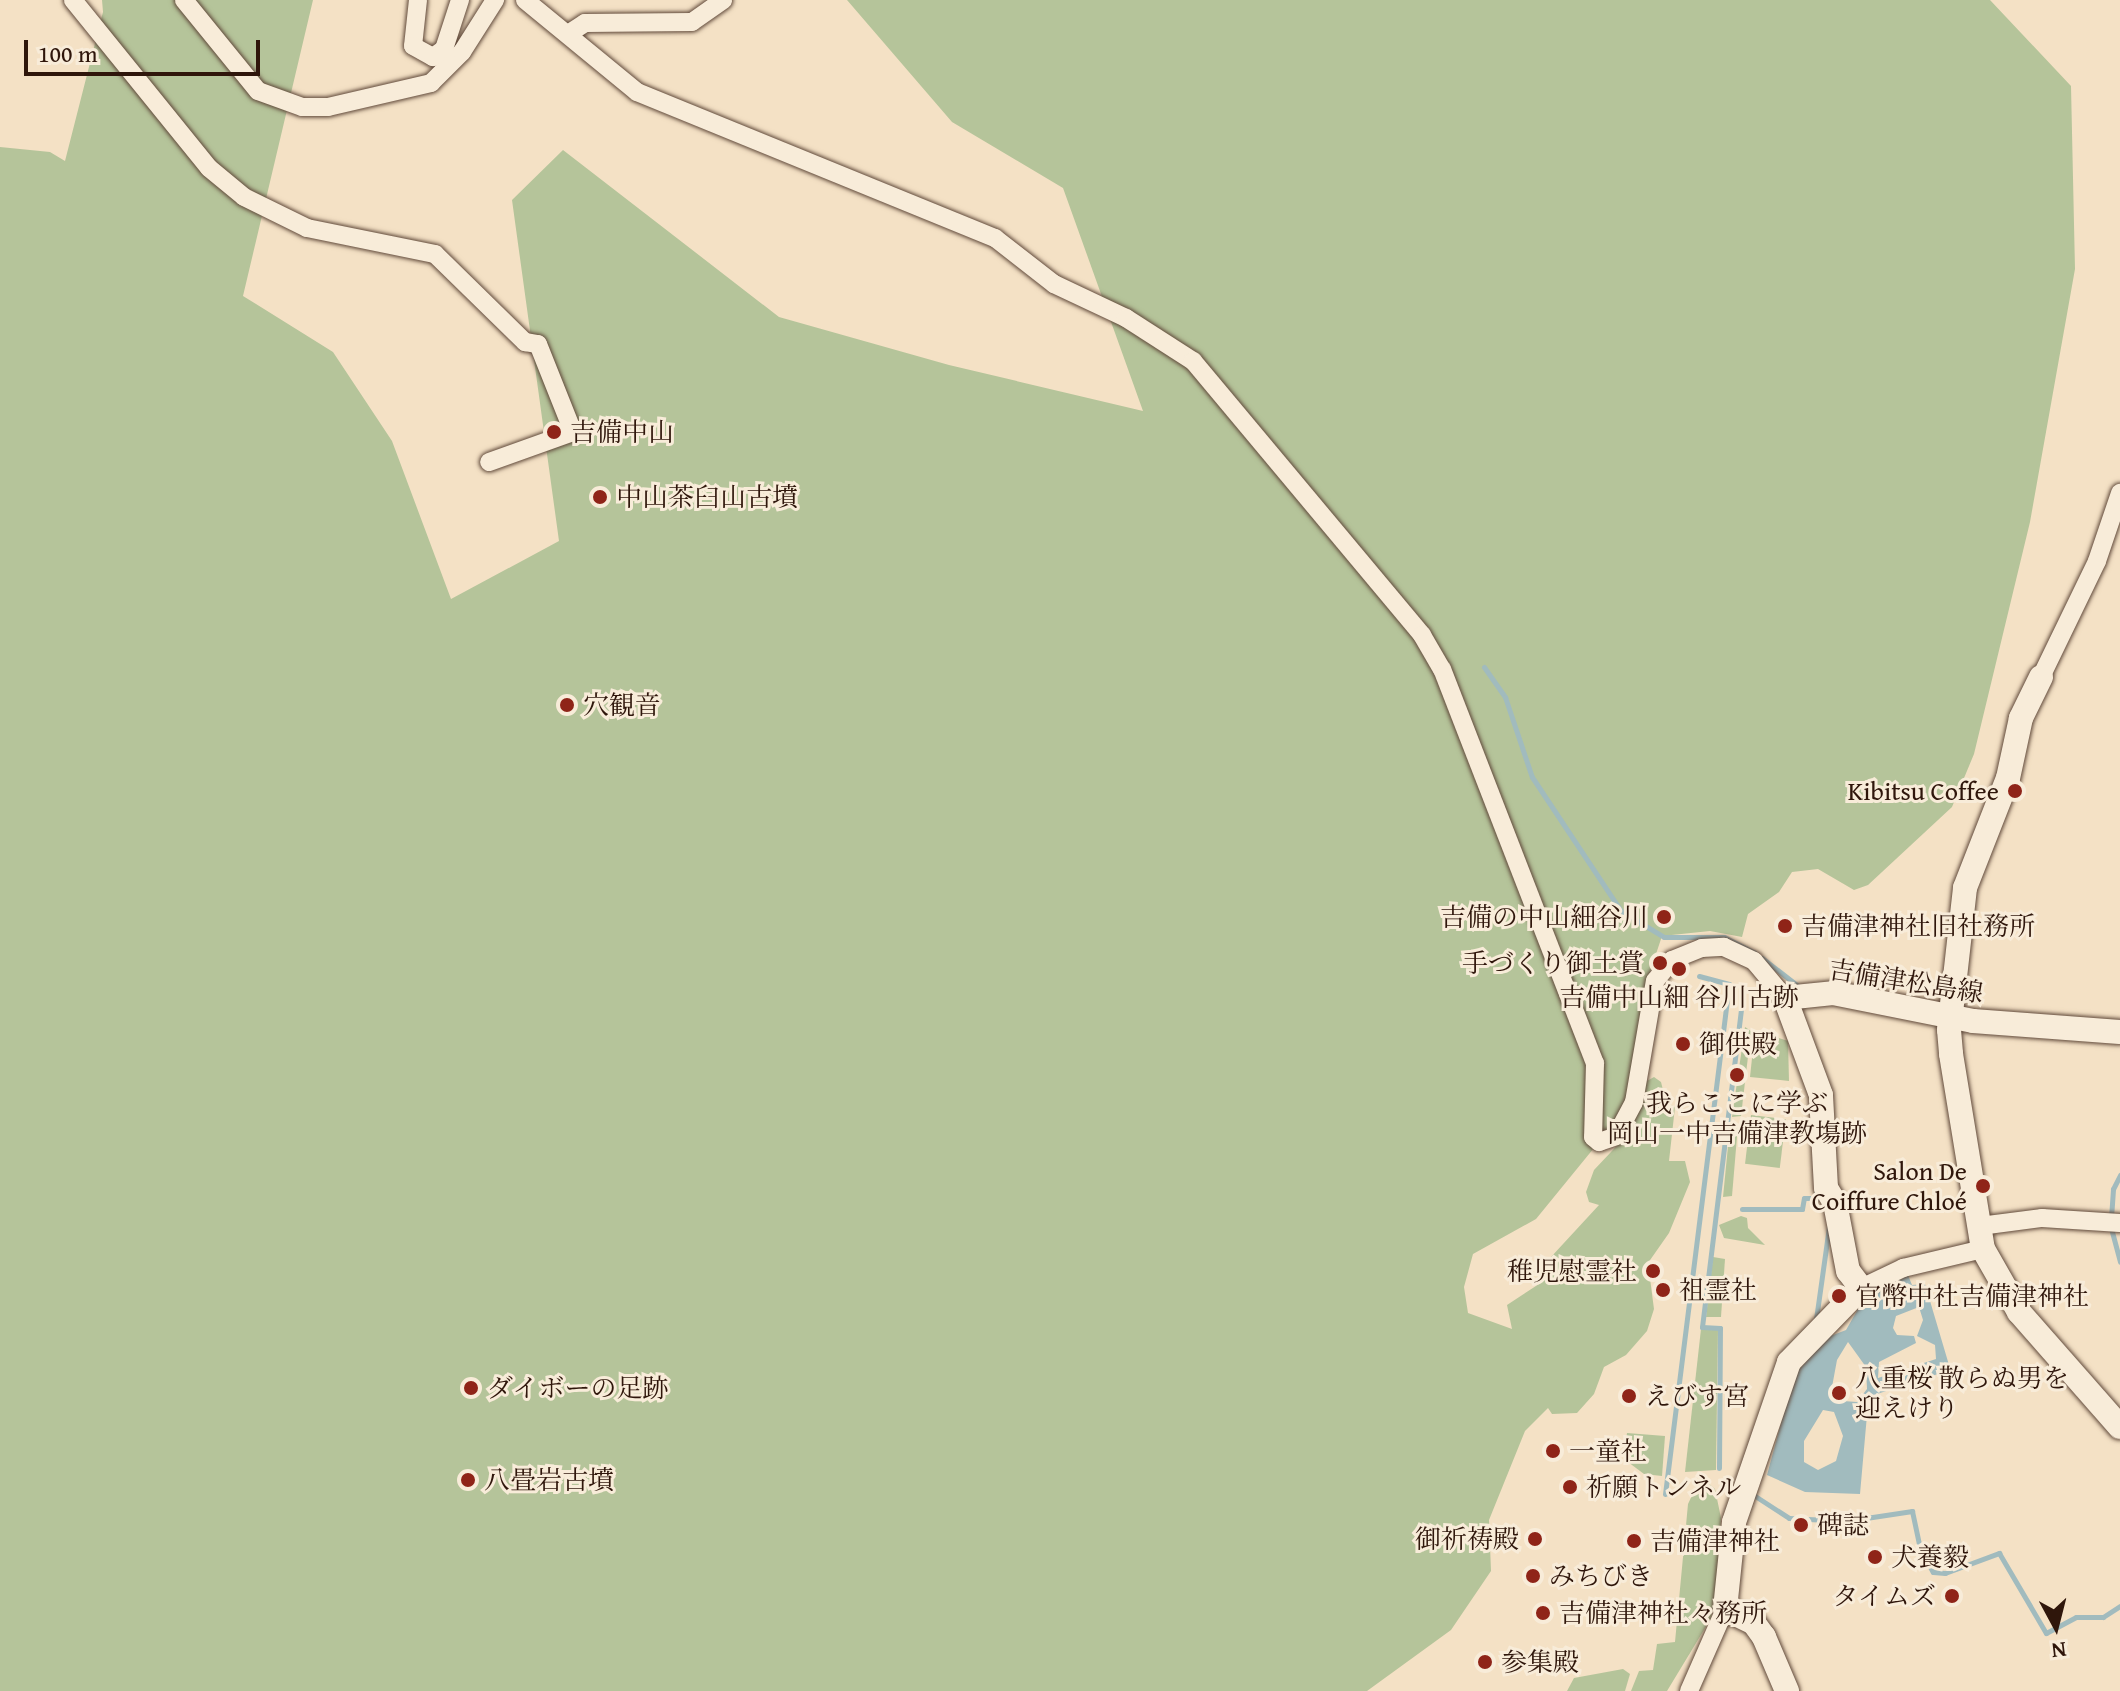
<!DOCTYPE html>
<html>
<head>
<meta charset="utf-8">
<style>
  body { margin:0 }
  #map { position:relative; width:2120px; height:1691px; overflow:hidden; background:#f4e1c5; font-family:"Gentium Book Plus","Noto Serif JP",serif }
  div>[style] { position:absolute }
  .green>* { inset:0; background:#b5c49a; transform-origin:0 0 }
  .water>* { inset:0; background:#a1bbbe }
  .stream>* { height:5px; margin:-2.5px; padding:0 2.5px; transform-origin:2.5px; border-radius:2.5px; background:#a1bbbe }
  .roads { filter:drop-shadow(0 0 2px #60493a) drop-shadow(0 0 2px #60493a) }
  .street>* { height:18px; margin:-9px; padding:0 9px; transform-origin:9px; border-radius:9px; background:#f8ecd9 }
  .secondary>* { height:24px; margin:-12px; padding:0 12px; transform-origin:12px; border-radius:12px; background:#f8ecd9 }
  .dots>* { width:22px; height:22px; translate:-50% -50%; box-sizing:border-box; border:4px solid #f8ecd9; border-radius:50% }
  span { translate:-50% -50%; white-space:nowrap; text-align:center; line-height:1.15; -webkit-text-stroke:6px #f8ecd9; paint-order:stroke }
  .poi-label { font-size:26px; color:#2f160b }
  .left { translate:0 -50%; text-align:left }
  .right { translate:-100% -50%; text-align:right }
  .street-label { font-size:26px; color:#2f160b }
  .north { position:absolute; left:2016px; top:1587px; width:80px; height:80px; -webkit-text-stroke:6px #f8ecd9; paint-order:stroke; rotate:173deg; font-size:22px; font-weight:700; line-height:32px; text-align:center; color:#2f160b }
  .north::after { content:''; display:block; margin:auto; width:28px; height:36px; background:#2f160b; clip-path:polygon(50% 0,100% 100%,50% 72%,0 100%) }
  .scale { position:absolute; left:24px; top:40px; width:236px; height:36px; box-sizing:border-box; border:4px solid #2f160b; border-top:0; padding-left:10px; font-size:24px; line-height:28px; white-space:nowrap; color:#2f160b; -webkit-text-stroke:6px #f8ecd9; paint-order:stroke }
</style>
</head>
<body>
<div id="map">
  <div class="green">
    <div style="clip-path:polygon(102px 0,313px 0,243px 296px,333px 352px,392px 441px,451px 599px,559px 541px,512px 200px,563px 150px,779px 317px,949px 365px,1143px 411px,1063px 188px,952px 122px,847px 0,1990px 0,2071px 86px,2075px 269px,2030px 522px,1974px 754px,1952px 807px,1868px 885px,1854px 890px,1818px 869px,1792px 872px,1779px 892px,1748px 914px,1742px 937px,1710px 931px,1662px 936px,1649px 975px,1629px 1093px,1616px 1121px,1536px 1219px,1473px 1254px,1464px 1287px,1468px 1313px,1512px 1329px,1507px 1305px,1539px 1284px,1539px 1270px,1599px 1205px,1589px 1202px,1586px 1192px,1594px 1170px,1627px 1135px,1647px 1081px,1654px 1077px,1661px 1082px,1666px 1102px,1675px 1107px,1669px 1161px,1685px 1161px,1690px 1182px,1669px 1233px,1648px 1263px,1654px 1309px,1647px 1331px,1626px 1355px,1604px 1367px,1594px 1394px,1577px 1413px,1552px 1414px,1548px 1408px,1525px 1431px,1489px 1520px,1491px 1571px,1451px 1630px,1367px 1691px,0 1691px,0 147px,50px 152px,65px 161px,103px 12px)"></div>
    <div style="clip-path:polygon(1745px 1027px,1751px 1031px,1741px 1116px,1732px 1117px)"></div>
    <div style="clip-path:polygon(1755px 1030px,1788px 1041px,1789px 1081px,1750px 1077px)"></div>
    <div style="left:1751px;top:1115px;width:35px;height:49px;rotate:7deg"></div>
    <div style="clip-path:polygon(1738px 1125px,1732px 1196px,1723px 1197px,1730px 1126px)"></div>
    <div style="clip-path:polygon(1741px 1216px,1747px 1218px,1748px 1228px,1765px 1245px,1724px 1238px,1719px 1225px)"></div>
    <div style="clip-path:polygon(1713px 1257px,1725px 1259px,1721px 1317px,1706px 1317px)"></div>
    <div style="clip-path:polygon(1701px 1329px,1718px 1329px,1716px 1470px,1685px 1472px)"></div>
    <div style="clip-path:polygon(1627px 1433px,1665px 1436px,1662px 1476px,1644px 1474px,1624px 1459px)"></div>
    <div style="clip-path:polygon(1708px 1483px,1715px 1489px,1721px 1518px,1716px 1600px,1710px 1620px,1667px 1691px,1631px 1691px,1639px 1671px,1653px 1670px,1657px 1644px,1675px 1642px,1688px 1504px,1696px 1487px)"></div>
    <div style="clip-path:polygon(1623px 1669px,1630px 1674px,1625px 1691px,1567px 1691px,1574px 1678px)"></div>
  </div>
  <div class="water">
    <div style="clip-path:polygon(evenodd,1908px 1275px,1912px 1285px,1925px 1284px,1949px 1365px,1941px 1373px,1874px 1395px,1867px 1415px,1860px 1494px,1805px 1492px,1767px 1475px,1794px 1375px,1828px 1337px,1846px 1330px,1862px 1302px,1908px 1275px,1919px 1307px,1923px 1320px,1917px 1336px,1935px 1345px,1936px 1359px,1878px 1378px,1879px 1362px,1916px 1343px,1914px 1336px,1897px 1335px,1893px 1328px,1896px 1316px,1919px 1307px,1908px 1275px,1848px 1342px,1866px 1367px,1867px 1389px,1857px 1402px,1843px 1401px,1832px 1387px,1837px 1360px,1848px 1342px,1908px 1275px,1823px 1410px,1834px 1412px,1843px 1436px,1836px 1461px,1818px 1470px,1804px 1462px,1804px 1441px,1823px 1410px)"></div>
  </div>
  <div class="stream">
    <div style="left:1484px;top:667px;width:37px;rotate:55deg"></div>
    <div style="left:1505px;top:697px;width:84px;rotate:71.4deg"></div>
    <div style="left:1532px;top:777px;width:161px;rotate:56.4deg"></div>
    <div style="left:1621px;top:911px;width:50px;rotate:31.2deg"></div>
    <div style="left:1664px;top:937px;width:60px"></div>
    <div style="left:1724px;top:937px;width:34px;rotate:27deg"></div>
    <div style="left:1762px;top:958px;width:51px;rotate:37.8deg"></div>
    <div style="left:1742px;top:1209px;width:60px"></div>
    <div style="left:1802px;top:1209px;width:11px;rotate:-80deg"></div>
    <div style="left:1804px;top:1198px;width:12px"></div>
    <div style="left:1816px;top:1198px;width:7px;rotate:-90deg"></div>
    <div style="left:2111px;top:1218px;width:29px;rotate:-86deg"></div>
    <div style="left:2113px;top:1189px;width:16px;rotate:-63deg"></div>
    <div style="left:2111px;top:1228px;width:35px;rotate:75deg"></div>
    <div style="left:1816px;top:1319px;width:94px;rotate:-82deg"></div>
    <div style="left:1719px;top:1468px;width:140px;rotate:-89.6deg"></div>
    <div style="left:1720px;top:1328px;width:18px;rotate:-177deg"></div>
    <div style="left:1702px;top:1327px;width:344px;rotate:-83deg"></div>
    <div style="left:1665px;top:1494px;width:514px;rotate:-82.85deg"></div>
    <div style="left:1729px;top:984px;width:31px;rotate:-165deg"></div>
    <div style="left:1752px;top:1494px;width:44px;rotate:33deg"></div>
    <div style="left:1789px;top:1518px;width:57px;rotate:3deg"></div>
    <div style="left:1846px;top:1521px;width:67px;rotate:-8.6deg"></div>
    <div style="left:1912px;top:1511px;width:38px;rotate:78deg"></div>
    <div style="left:1920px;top:1548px;width:27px;rotate:62deg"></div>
    <div style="left:1933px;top:1572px;width:12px;rotate:5deg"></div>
    <div style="left:1945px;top:1573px;width:58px;rotate:-20.3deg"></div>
    <div style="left:1999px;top:1553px;width:93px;rotate:59.6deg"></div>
    <div style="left:2046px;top:1633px;width:34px;rotate:-28deg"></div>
    <div style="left:2076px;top:1617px;width:27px"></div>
    <div style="left:2103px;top:1617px;width:20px;rotate:-33deg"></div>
  </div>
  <div class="roads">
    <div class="street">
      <div style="left:73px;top:0;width:216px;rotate:51deg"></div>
      <div style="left:209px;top:168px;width:45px;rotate:39.6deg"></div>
      <div style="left:244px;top:197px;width:70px;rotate:26.2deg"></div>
      <div style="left:307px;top:228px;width:131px;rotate:11.5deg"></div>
      <div style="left:435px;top:254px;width:126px;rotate:44.4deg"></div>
      <div style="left:525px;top:342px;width:13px;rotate:9deg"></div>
      <div style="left:538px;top:344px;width:95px;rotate:68.3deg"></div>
      <div style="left:573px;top:432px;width:89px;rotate:160.3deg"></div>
      <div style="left:184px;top:0;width:117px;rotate:50.9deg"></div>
      <div style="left:258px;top:91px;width:47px;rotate:20deg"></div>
      <div style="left:302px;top:107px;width:26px"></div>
      <div style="left:328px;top:107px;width:106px;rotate:-13.1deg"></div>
      <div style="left:431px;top:83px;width:44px;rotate:-45deg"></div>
      <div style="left:462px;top:52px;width:62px;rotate:-57.6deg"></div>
      <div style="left:418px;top:0;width:46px;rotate:96.2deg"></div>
      <div style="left:413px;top:46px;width:23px;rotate:29deg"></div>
      <div style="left:433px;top:57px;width:14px;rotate:-36deg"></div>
      <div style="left:444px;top:49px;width:52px;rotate:-71.9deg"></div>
      <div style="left:525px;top:0;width:145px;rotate:39.4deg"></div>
      <div style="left:637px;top:92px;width:387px;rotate:22.2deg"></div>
      <div style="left:995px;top:238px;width:75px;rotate:37.9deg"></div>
      <div style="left:1054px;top:284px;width:80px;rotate:25.3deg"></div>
      <div style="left:1126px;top:318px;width:80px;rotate:32.7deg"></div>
      <div style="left:1193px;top:361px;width:357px;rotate:50.1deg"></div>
      <div style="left:1422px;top:635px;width:39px;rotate:60deg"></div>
      <div style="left:1442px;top:669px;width:423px;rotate:68.8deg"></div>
      <div style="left:1595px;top:1063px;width:74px;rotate:91.5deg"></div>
      <div style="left:1593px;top:1137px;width:8px;rotate:40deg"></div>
      <div style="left:1599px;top:1142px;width:18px;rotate:-19deg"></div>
      <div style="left:1616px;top:1136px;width:38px;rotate:-62deg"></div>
      <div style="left:1634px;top:1102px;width:123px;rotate:-80.2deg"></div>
      <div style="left:1655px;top:981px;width:27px;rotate:-51deg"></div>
      <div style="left:1672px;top:960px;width:32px;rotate:-22deg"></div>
      <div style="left:1702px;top:948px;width:22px;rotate:-3deg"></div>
      <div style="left:1724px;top:947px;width:33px;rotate:25deg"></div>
      <div style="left:1754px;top:961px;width:48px;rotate:50deg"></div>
      <div style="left:568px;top:34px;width:20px;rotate:-33deg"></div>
      <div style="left:585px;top:23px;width:107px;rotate:-0.5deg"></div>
      <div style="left:692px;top:22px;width:38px;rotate:-35deg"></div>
      <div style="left:2041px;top:677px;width:129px;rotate:-64.2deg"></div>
      <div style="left:2097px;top:561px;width:72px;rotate:-71.3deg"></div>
      <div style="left:1980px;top:1226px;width:63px;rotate:-7.4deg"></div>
      <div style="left:2042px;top:1218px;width:78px;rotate:3.7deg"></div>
      <div style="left:1861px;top:1288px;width:47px;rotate:-25.5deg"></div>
      <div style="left:1903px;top:1268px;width:82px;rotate:-13.4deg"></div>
      <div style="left:1689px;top:1691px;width:90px;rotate:-66.3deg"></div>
    </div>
    <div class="secondary">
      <div style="left:2041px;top:677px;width:46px;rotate:116deg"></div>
      <div style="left:2021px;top:718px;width:61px;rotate:102.2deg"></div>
      <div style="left:2008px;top:778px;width:118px;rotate:111.4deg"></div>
      <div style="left:1965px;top:888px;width:143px;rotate:96.4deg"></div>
      <div style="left:1949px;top:1030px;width:24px;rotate:85deg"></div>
      <div style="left:1951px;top:1054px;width:198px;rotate:80.7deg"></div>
      <div style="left:1983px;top:1249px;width:73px;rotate:60.3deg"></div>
      <div style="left:2019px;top:1312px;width:153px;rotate:48.7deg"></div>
      <div style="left:1787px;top:1691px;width:59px;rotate:-113.1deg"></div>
      <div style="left:1764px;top:1637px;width:17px;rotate:-126deg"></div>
      <div style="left:1754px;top:1623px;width:32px;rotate:-154deg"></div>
      <div style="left:1725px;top:1609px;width:87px;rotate:-84.1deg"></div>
      <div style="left:1734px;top:1522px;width:169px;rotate:-71deg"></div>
      <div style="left:1789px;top:1362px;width:103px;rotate:-45.8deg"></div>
      <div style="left:1861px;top:1288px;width:21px;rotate:-127deg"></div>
      <div style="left:1848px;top:1271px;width:69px;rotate:-100.8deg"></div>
      <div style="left:1835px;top:1203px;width:17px;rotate:-121deg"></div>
      <div style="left:1826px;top:1188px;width:93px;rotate:-93.1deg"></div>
      <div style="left:1821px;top:1095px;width:103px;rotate:-110.4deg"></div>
      <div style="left:1785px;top:998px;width:48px;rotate:-5.9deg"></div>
      <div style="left:1833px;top:993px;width:143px;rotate:11.3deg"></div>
      <div style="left:1973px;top:1021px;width:147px;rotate:4.3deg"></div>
    </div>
  </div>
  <div class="dots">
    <div style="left:554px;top:432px;background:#8f2418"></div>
    <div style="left:600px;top:497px;background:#8f2418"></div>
    <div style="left:567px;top:705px;background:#8f2418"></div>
    <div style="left:2015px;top:791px;background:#8f2418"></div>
    <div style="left:1664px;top:917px;background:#8f2418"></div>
    <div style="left:1785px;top:926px;background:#8f2418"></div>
    <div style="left:1660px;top:963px;background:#8f2418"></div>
    <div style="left:1679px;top:969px;background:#8f2418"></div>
    <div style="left:1683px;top:1044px;background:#8f2418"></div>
    <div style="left:1737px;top:1075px;background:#8f2418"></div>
    <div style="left:1983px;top:1186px;background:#8f2418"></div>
    <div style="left:1653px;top:1271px;background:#8f2418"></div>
    <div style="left:1663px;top:1290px;background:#8f2418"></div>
    <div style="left:1839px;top:1296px;background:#8f2418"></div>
    <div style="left:471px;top:1388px;background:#8f2418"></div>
    <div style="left:1839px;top:1393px;background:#8f2418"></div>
    <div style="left:1629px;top:1396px;background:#8f2418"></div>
    <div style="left:1553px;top:1451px;background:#8f2418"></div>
    <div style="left:468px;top:1480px;background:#8f2418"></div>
    <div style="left:1570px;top:1487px;background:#8f2418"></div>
    <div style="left:1801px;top:1525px;background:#8f2418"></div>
    <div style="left:1535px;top:1539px;background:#8f2418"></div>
    <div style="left:1634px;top:1541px;background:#8f2418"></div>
    <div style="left:1875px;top:1557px;background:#8f2418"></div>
    <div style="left:1533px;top:1576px;background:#8f2418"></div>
    <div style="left:1952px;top:1596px;background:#8f2418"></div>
    <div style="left:1543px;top:1613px;background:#8f2418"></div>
    <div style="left:1485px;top:1662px;background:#8f2418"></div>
  </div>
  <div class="poi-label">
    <span class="left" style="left:570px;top:432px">吉備中山</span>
    <span class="left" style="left:616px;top:497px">中山茶臼山古墳</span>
    <span class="left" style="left:583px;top:705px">穴観音</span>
    <span class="right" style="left:1999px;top:791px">Kibitsu Coffee</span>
    <span class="right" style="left:1648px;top:917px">吉備の中山細谷川</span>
    <span class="left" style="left:1801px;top:926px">吉備津神社旧社務所</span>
    <span class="right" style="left:1644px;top:963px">手づくり御土賞</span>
    <span style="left:1679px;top:997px">吉備中山細 谷川古跡</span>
    <span class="left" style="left:1699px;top:1044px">御供殿</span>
    <span style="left:1737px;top:1118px">我らここに学ぶ<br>岡山一中吉備津教塲跡</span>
    <span class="right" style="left:1967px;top:1186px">Salon De<br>Coiffure Chloé</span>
    <span class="right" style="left:1637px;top:1271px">稚児慰霊社</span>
    <span class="left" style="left:1679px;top:1290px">祖霊社</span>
    <span class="left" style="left:1855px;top:1296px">官幣中社吉備津神社</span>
    <span class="left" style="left:1855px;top:1393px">八重桜 散らぬ男を<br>迎えけり</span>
    <span class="left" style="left:487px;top:1388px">ダイボーの足跡</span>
    <span class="left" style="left:1645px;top:1396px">えびす宮</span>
    <span class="left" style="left:1569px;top:1451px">一童社</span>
    <span class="left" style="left:484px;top:1480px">八畳岩古墳</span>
    <span class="left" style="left:1586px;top:1487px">祈願トンネル</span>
    <span class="left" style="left:1817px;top:1525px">碑誌</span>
    <span class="right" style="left:1519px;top:1539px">御祈祷殿</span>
    <span class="left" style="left:1650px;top:1541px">吉備津神社</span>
    <span class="left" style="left:1891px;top:1557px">犬養毅</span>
    <span class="left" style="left:1549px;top:1576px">みちびき</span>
    <span class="right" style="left:1936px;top:1596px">タイムズ</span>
    <span class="left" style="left:1559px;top:1613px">吉備津神社々務所</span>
    <span class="left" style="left:1501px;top:1662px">参集殿</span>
  </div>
  <div class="street-label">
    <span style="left:1906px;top:981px;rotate:9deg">吉備津松島線</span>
  </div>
  <div class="north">N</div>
  <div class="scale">100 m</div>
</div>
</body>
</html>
